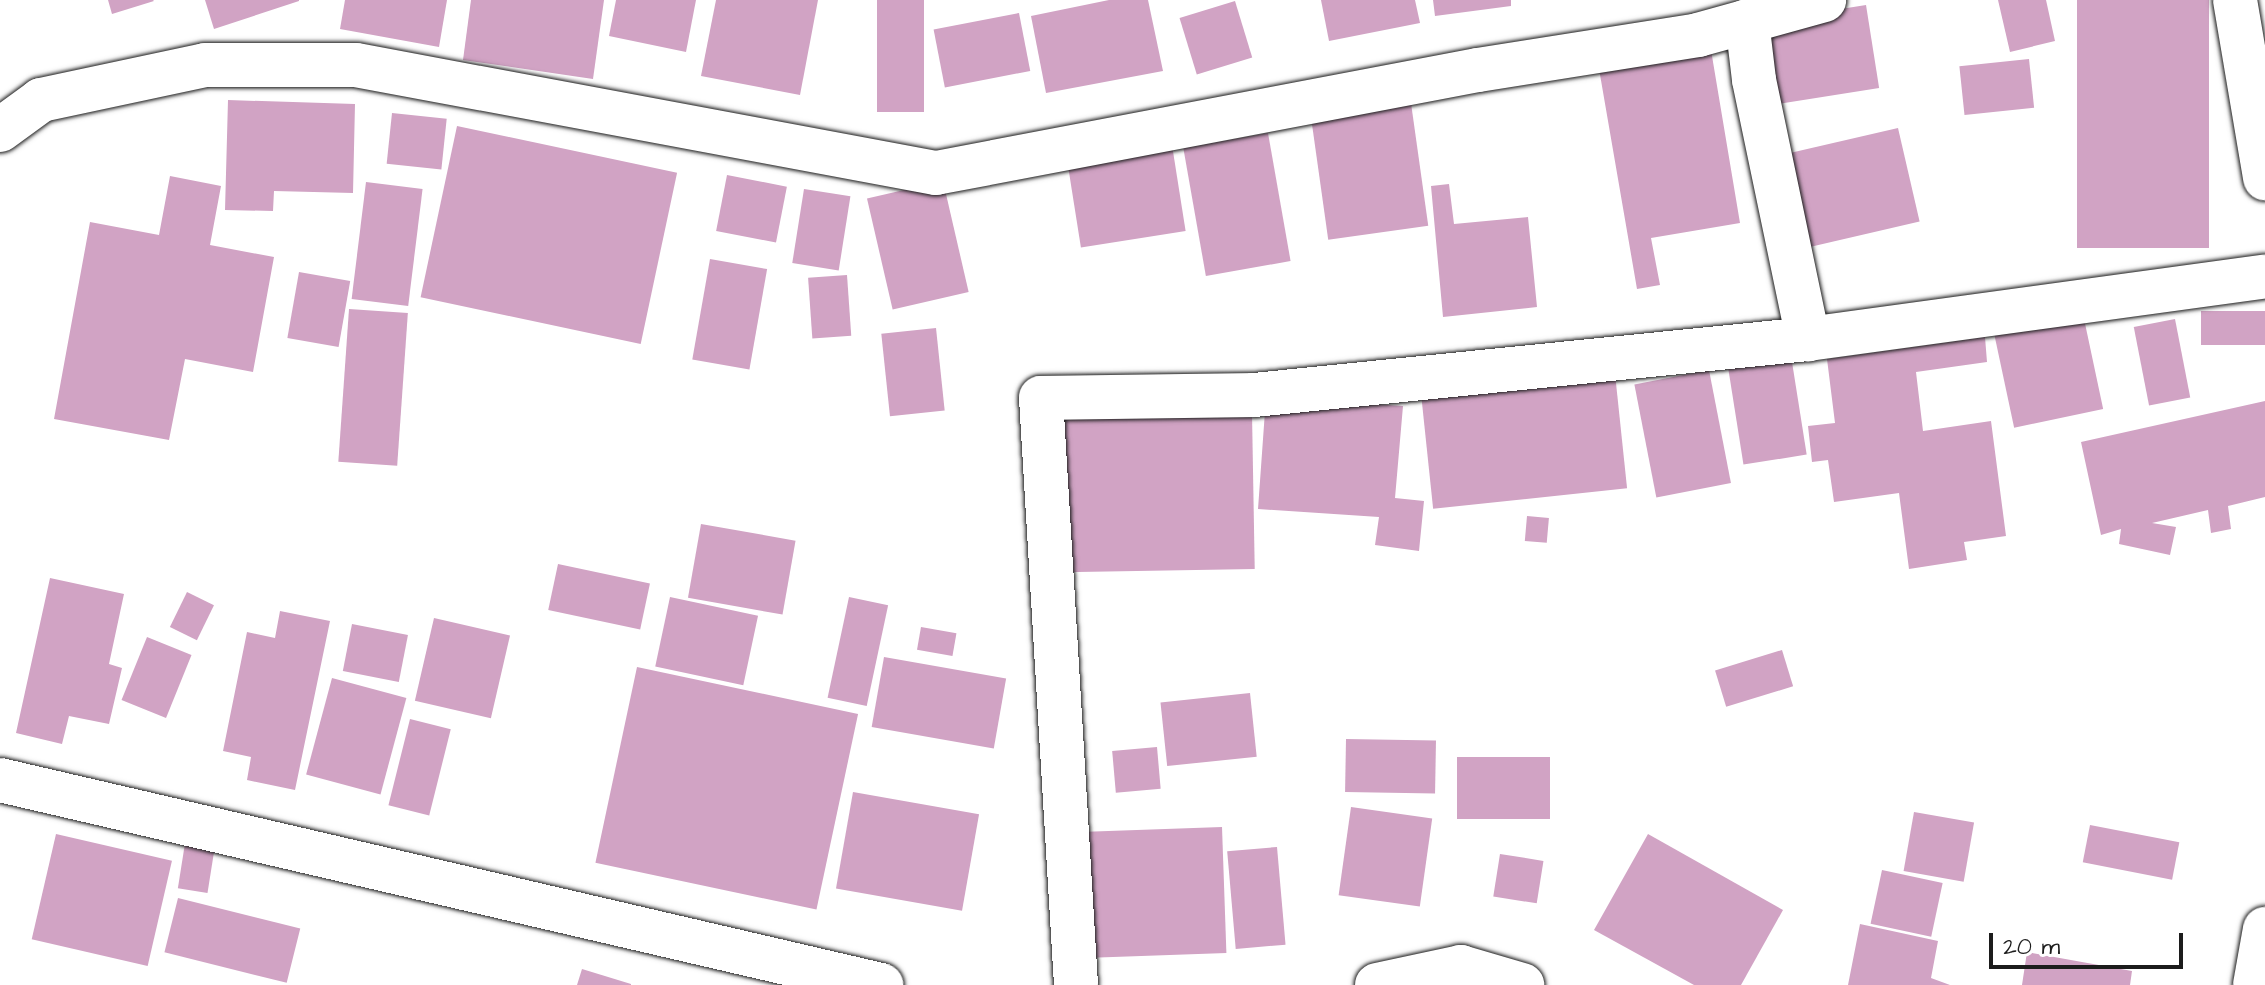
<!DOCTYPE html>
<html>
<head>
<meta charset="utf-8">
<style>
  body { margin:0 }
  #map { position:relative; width:2265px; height:985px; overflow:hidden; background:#fff; font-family:"Architects Daughter",sans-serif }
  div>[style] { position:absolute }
  .building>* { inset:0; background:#d1a3c4; transform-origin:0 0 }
  .roads { filter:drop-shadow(0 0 2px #1c1c1c) drop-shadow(0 0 2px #1c1c1c) }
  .minor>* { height:44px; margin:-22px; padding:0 22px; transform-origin:22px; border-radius:22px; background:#fff }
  span { translate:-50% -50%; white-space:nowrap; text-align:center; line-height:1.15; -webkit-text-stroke:8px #fff; paint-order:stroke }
  .scale { position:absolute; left:1989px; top:933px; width:194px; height:36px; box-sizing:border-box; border:4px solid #1c1c1c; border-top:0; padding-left:10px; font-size:24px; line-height:28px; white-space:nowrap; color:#1c1c1c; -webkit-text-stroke:6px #fff; paint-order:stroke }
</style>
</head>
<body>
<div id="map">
  <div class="building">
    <div style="clip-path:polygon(108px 0,153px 0,154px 1px,112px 14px)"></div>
    <div style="clip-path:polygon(205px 0,299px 0,299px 1px,214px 29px)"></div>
    <div style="clip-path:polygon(345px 0,447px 0,439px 47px,340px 29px)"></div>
    <div style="clip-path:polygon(471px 0,604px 0,593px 79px,463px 60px)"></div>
    <div style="clip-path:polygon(616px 0,696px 0,686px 52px,609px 36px)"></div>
    <div style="clip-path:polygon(716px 0,818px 0,800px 95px,701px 76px)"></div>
    <div style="left:877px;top:0;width:47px;height:112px"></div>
    <div style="clip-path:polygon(1109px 0,1148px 0,1163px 71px,1046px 93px,1031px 16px)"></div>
    <div style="clip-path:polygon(1321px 0,1415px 0,1420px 23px,1329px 41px)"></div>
    <div style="clip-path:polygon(1433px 0,1511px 0,1511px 6px,1435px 16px)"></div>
    <div style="clip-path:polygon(1998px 0,2046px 0,2055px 41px,2010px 52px)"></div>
    <div style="left:2077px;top:0;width:132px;height:248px"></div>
    <div style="left:1235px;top:1px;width:59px;height:58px;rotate:73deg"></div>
    <div style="left:1866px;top:5px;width:84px;height:105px;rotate:81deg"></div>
    <div style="left:1019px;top:13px;width:59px;height:87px;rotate:79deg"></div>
    <div style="clip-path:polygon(1710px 44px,1740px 223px,1651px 238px,1660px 285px,1637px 289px,1598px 63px)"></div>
    <div style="left:2029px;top:59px;width:49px;height:70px;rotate:84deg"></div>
    <div style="clip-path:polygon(228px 100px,355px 104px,353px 193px,274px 191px,273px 211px,225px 210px)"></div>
    <div style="left:1411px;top:103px;width:124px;height:101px;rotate:82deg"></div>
    <div style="left:392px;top:113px;width:55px;height:51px;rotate:6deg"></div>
    <div style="left:457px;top:126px;width:225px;height:175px;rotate:12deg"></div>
    <div style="left:1898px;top:128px;width:96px;height:126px;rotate:77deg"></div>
    <div style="left:1268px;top:133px;width:130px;height:86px;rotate:80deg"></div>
    <div style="left:1172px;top:145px;width:87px;height:106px;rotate:81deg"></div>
    <div style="left:727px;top:175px;width:61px;height:57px;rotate:11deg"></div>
    <div style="clip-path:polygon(170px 176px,221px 186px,210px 245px,274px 257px,253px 372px,185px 359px,169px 440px,54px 419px,90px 222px,159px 235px)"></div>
    <div style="left:943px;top:181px;width:114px;height:78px;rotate:77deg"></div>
    <div style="left:366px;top:182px;width:57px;height:118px;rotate:7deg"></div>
    <div style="clip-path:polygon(1449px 184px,1454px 224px,1528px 217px,1537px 307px,1443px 317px,1431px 186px)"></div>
    <div style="left:804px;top:189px;width:47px;height:75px;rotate:9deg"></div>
    <div style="left:710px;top:259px;width:58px;height:102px;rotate:10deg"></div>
    <div style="left:299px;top:272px;width:52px;height:67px;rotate:10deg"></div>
    <div style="left:847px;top:275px;width:61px;height:39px;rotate:86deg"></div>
    <div style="left:349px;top:309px;width:59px;height:153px;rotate:4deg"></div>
    <div style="left:2265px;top:311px;width:34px;height:64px;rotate:90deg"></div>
    <div style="left:2083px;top:314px;width:97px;height:91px;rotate:78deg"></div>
    <div style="left:2175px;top:319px;width:80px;height:42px;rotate:79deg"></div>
    <div style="left:936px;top:328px;width:83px;height:55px;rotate:84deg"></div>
    <div style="clip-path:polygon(1985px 337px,1987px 362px,1916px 372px,1923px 431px,1991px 421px,2006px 536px,1964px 542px,1967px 560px,1909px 569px,1899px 493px,1834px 502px,1828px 460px,1812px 462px,1808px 426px,1835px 423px,1827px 359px)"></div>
    <div style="left:1789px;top:343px;width:113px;height:64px;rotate:81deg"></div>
    <div style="left:1614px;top:364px;width:125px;height:195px;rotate:84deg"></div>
    <div style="left:1709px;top:370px;width:115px;height:76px;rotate:79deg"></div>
    <div style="clip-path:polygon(1266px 397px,1403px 406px,1395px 498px,1424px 501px,1419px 551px,1375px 545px,1379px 517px,1258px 509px)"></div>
    <div style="clip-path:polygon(2265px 401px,2265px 497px,2228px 506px,2231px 529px,2211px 533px,2208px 510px,2152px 523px,2176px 527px,2170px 555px,2119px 544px,2121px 529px,2101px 535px,2081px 442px)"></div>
    <div style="left:1252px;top:413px;width:156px;height:192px;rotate:89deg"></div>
    <div style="left:1527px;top:516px;width:22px;height:25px;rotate:5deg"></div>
    <div style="left:701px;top:524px;width:96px;height:75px;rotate:10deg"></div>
    <div style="left:558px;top:564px;width:94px;height:47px;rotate:12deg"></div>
    <div style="clip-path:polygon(50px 578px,124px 594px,109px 664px,122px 668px,109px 724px,69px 716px,62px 744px,16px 733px)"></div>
    <div style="left:187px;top:592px;width:30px;height:39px;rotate:26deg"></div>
    <div style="left:670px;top:597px;width:90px;height:71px;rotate:12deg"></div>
    <div style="left:849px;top:597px;width:40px;height:103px;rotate:12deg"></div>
    <div style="clip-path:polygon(280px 611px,330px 621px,295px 790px,247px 780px,251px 757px,223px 751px,247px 632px,275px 638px)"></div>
    <div style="left:434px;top:618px;width:78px;height:85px;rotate:13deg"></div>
    <div style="left:352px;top:624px;width:57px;height:48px;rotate:11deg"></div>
    <div style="left:921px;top:627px;width:36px;height:23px;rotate:10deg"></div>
    <div style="left:147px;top:637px;width:48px;height:68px;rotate:22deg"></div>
    <div style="left:1782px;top:650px;width:38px;height:70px;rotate:73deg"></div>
    <div style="left:884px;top:657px;width:124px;height:71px;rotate:10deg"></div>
    <div style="left:637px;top:667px;width:226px;height:200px;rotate:12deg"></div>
    <div style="left:332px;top:678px;width:77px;height:100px;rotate:15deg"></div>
    <div style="left:1250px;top:693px;width:64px;height:90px;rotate:84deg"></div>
    <div style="left:410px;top:719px;width:42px;height:89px;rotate:14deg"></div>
    <div style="left:1346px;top:739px;width:90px;height:53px;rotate:1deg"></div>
    <div style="left:1157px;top:747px;width:42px;height:45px;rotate:85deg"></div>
    <div style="left:1457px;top:757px;width:93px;height:62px"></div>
    <div style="left:853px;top:792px;width:128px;height:98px;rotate:10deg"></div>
    <div style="left:1351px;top:807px;width:82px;height:89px;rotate:8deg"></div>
    <div style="left:1914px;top:812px;width:61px;height:60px;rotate:10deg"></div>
    <div style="left:2090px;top:825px;width:91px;height:38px;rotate:11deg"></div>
    <div style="left:1222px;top:827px;width:126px;height:142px;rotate:88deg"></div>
    <div style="left:56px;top:834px;width:119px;height:108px;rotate:13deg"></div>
    <div style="clip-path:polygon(1648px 834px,1783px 910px,1741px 985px,1694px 985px,1594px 930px)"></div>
    <div style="left:186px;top:837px;width:30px;height:52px;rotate:9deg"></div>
    <div style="left:1277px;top:847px;width:98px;height:50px;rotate:85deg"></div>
    <div style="left:1500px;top:854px;width:44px;height:43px;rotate:9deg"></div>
    <div style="left:1882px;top:870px;width:62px;height:55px;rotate:12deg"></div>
    <div style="left:178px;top:898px;width:126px;height:56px;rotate:14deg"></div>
    <div style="clip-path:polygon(1860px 924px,1938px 941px,1931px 978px,1950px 985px,1848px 985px)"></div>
    <div style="clip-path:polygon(2027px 952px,2132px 971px,2130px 985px,2022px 985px)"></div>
    <div style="clip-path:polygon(582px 969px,631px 984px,631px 985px,577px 985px)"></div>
  </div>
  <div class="roads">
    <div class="minor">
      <div style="left:2235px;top:0;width:181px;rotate:80.4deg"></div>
      <div style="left:1747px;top:21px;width:59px;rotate:83.2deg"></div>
      <div style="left:1754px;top:80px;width:265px;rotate:78.2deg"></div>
      <div style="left:0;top:130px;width:51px;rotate:-36.2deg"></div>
      <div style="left:41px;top:100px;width:168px;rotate:-12deg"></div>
      <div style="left:205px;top:65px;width:151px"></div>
      <div style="left:356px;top:65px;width:590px;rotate:10.55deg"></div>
      <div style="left:936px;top:173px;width:552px;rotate:-10.76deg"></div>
      <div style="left:1478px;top:70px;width:223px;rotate:-9deg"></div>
      <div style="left:1698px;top:35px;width:131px;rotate:-15.5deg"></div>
      <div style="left:0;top:780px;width:905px;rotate:13.1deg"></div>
      <div style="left:1076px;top:985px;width:588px;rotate:-93.41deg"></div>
      <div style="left:1041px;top:398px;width:213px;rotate:-0.8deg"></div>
      <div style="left:1254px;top:395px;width:557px;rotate:-5.77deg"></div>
      <div style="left:1808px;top:339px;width:461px;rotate:-7.8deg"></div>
      <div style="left:1377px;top:985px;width:86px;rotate:-12.1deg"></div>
      <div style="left:1461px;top:967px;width:64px;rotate:16.4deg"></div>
      <div style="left:2255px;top:985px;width:57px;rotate:-79.9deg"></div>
    </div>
  </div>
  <div class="scale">20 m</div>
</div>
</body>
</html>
